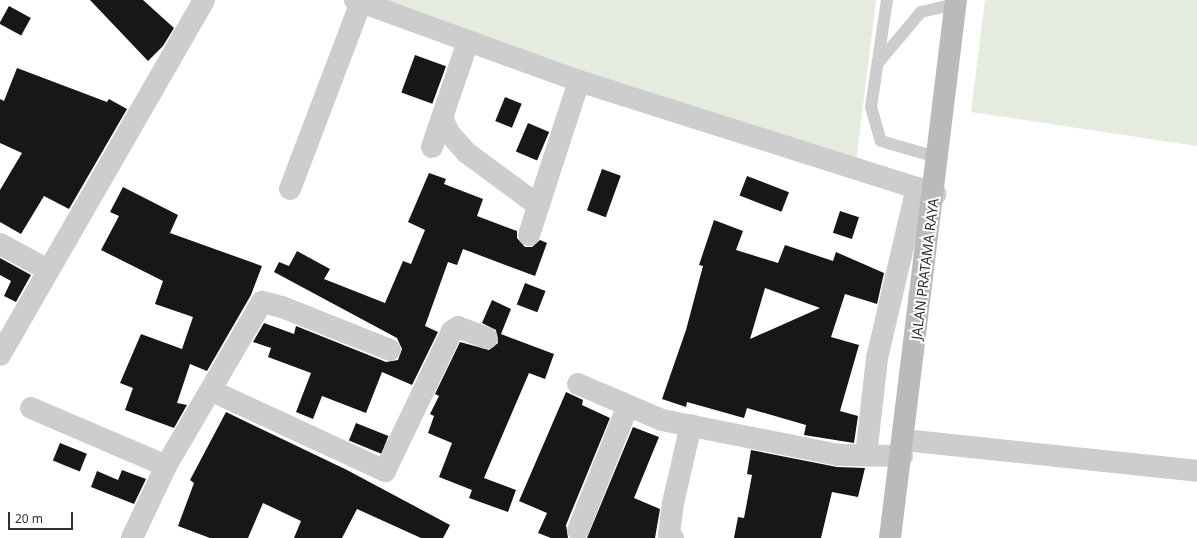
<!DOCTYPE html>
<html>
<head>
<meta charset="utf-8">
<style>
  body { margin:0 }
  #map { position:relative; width:1197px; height:538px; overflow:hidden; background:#fff; font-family:"Noto Sans",sans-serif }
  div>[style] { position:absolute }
  .green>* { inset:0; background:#e5ecdf }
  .building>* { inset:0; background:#171717; transform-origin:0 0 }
  .lane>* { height:12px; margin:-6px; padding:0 6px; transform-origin:6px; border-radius:6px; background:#cdcdcd }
  .street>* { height:22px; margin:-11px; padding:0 11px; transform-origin:11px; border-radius:11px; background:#cdcdcd }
  .secondary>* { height:22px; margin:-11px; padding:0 11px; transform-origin:11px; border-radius:11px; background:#bababa }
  span { translate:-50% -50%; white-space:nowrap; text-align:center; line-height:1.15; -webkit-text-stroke:4px #fff; paint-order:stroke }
  .street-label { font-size:14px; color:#303030 }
  .scale { position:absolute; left:8px; top:512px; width:65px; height:18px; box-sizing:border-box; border:2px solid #303030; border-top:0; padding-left:5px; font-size:12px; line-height:14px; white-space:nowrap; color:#303030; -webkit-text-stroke:3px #fff; paint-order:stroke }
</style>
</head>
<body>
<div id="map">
  <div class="green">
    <div style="clip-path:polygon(378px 0,876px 0,855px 171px)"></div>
    <div style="clip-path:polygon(985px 0,1197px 0,1197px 146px,971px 112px)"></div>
  </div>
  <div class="building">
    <div style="clip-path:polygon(90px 0,143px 0,174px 28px,163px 46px,148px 61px)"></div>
    <div style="left:9px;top:6px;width:25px;height:20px;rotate:29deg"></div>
    <div style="left:415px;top:55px;width:33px;height:40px;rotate:20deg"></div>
    <div style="clip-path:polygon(17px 68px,107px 102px,109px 99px,127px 109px,69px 209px,44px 196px,21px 234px,0 222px,0 190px,22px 153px,0 143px,0 99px,4px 101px)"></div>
    <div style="left:505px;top:97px;width:18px;height:26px;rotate:22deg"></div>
    <div style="left:528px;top:123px;width:23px;height:31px;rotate:23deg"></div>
    <div style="left:602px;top:169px;width:20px;height:44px;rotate:20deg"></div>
    <div style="clip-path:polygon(429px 173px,446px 179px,444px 184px,483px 199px,477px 216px,517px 231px,517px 238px,525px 247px,532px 247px,540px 240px,547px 243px,535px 276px,463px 249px,457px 265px,448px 262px,425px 326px,438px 332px,412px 385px,382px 372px,366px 413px,322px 396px,313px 419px,296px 412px,311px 373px,268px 357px,271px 348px,253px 342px,264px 323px,294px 334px,296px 326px,386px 362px,398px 360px,402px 349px,397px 338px,274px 272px,279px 262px,289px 266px,297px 251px,330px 269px,324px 279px,385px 303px,403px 261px,411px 264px,425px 230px,408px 222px)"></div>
    <div style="left:747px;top:176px;width:45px;height:21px;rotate:21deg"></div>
    <div style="clip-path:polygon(123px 187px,178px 215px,170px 233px,262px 266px,251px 295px,207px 371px,190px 364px,177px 403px,187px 405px,174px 428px,125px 410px,133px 388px,120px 383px,141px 334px,182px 349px,193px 317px,155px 304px,163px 281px,101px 250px,119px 216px,110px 212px)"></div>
    <div style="left:840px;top:211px;width:20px;height:23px;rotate:18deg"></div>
    <div style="clip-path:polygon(evenodd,714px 220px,743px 231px,736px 250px,778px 263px,785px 245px,833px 261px,836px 252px,884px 273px,877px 304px,845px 294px,831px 337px,859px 345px,840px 411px,858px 416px,854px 443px,804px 435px,806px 425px,747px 408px,744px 418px,687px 402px,686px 407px,662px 399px,686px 330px,703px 266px,699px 265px,714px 220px,765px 288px,820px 308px,750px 339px,765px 288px)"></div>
    <div style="clip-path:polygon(0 258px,31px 275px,16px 302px,4px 296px,11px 281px,0 275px)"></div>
    <div style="left:525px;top:283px;width:22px;height:23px;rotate:21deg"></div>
    <div style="clip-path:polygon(492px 300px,511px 309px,501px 334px,554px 354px,545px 379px,529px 373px,484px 478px,516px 490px,508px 512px,469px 498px,472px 490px,439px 477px,452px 443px,428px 433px,434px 416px,430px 414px,439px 396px,435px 394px,460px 342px,489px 350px,498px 343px,496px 330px,482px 323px)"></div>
    <div style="clip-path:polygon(566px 392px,583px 400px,582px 405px,610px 418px,566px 525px,568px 538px,551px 538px,538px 533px,547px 513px,519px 501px)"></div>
    <div style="clip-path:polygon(226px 412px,347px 470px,450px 525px,443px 538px,421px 538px,357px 509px,342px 538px,294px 538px,301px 521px,263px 503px,248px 538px,210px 538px,178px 526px,194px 483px,190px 480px)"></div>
    <div style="left:356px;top:423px;width:35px;height:19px;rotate:22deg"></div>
    <div style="clip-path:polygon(633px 427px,659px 437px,634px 498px,660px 509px,655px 538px,587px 538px)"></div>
    <div style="left:60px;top:443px;width:29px;height:19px;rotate:22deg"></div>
    <div style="clip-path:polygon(751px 450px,837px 467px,865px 468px,858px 497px,832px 492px,821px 538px,734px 538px,738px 517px,744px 518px,752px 475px,747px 474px)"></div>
    <div style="clip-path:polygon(122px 470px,146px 479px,134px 504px,91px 487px,97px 471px,118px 480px)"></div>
  </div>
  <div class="lane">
    <div style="left:887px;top:0;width:108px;rotate:98.5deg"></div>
    <div style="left:871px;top:107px;width:35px;rotate:74deg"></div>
    <div style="left:881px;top:141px;width:61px;rotate:16.1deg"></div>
    <div style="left:878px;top:63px;width:67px;rotate:-49.9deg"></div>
    <div style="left:921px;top:12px;width:36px;rotate:-13deg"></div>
  </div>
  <div class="street">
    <div style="left:355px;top:0;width:238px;rotate:19.9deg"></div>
    <div style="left:579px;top:81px;width:374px;rotate:17.6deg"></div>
    <div style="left:442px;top:118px;width:17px;rotate:65deg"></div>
    <div style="left:449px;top:133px;width:27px;rotate:48deg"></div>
    <div style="left:467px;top:153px;width:89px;rotate:36.4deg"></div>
    <div style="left:432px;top:147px;width:112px;rotate:-71.2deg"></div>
    <div style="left:290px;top:189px;width:200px;rotate:-69.2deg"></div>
    <div style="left:529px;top:235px;width:162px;rotate:-72deg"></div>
    <div style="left:0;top:244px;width:55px;rotate:28.4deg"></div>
    <div style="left:0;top:355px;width:409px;rotate:-60.1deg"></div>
    <div style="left:578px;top:384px;width:91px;rotate:23.2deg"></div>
    <div style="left:662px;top:420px;width:180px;rotate:11.2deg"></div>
    <div style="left:839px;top:455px;width:63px;rotate:0.9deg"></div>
    <div style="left:212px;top:391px;width:191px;rotate:24.8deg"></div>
    <div style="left:385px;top:471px;width:155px;rotate:-64.4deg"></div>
    <div style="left:452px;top:331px;width:7px;rotate:-34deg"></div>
    <div style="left:458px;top:327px;width:31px;rotate:21deg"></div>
    <div style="left:31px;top:408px;width:147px;rotate:23.2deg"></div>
    <div style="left:904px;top:440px;width:295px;rotate:6deg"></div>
    <div style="left:866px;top:455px;width:98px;rotate:-83.5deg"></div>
    <div style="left:877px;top:358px;width:175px;rotate:-76.8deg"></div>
    <div style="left:578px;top:530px;width:131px;rotate:-68.1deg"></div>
    <div style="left:132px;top:538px;width:80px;rotate:-64.7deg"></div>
    <div style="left:166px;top:466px;width:190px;rotate:-59.7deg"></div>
    <div style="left:262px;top:302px;width:21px;rotate:14deg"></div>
    <div style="left:282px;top:307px;width:116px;rotate:21.7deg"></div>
    <div style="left:673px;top:538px;width:5px;rotate:-143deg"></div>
    <div style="left:669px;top:535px;width:32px;rotate:-83deg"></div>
    <div style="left:673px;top:503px;width:80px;rotate:-77deg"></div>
  </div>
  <div class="secondary">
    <div style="left:890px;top:538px;width:542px;rotate:-83.01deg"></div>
  </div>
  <div class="street-label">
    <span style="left:925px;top:269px;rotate:-83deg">JALAN PRATAMA RAYA</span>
  </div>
  <div class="scale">20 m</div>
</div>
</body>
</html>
